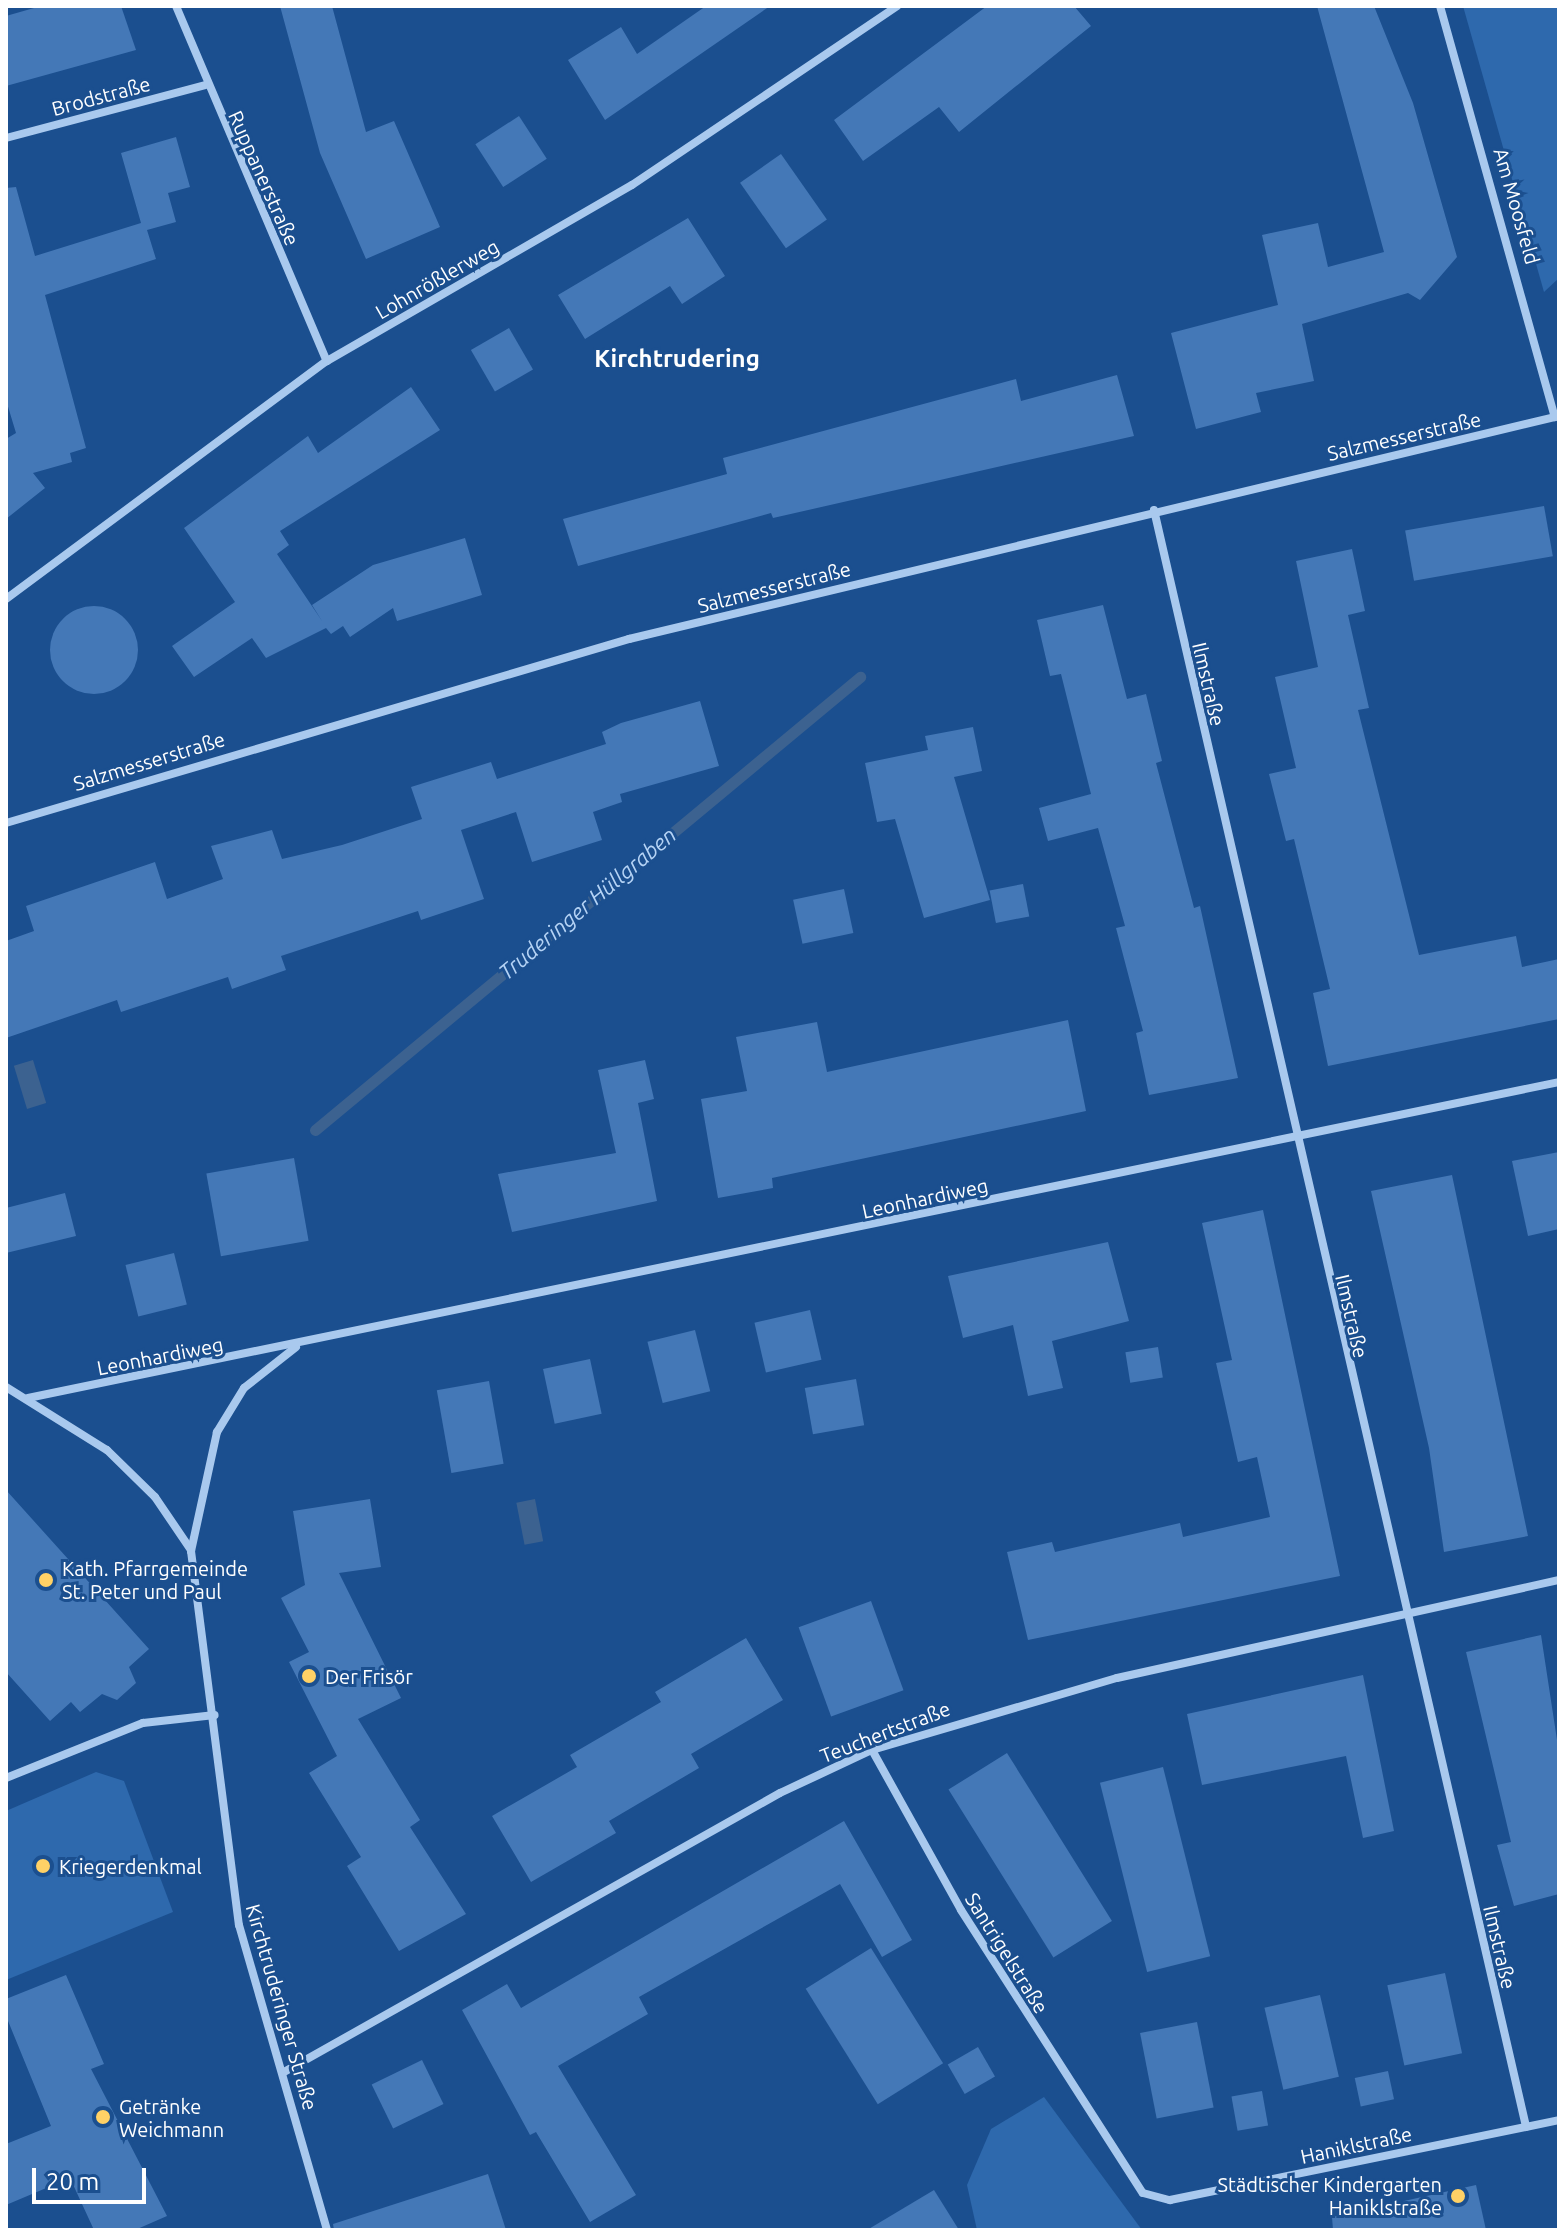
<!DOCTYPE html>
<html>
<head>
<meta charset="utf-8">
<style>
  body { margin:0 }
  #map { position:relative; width:1565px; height:2236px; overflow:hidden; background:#1b4f8f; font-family:Ubuntu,sans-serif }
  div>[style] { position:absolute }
  .green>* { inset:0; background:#2e69ad }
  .water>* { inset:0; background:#3c6290; transform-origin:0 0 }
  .stream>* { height:11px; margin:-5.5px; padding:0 5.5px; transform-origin:5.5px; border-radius:5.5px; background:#3c6290 }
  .building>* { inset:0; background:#4478b7; transform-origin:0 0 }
  .round { border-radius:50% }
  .minor>* { height:8px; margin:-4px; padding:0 4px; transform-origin:4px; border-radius:4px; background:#a9c9ee }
  .dots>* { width:22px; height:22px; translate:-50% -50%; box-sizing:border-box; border:4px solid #1b4f8f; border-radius:50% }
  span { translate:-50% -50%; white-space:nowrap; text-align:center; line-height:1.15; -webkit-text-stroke:6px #1b4f8f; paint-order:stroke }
  .street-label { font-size:20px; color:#fff }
  .poi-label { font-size:20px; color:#fff }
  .left { translate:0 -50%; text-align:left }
  .right { translate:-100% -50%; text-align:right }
  .water-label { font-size:22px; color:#b5d3f5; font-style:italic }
  .quarter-label { font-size:24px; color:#fff; font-weight:700 }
  .frame { position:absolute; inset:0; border:8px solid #fff; pointer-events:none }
  .scale { position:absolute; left:32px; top:2168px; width:114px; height:36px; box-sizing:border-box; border:4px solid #fff; border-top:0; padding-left:10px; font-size:24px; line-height:28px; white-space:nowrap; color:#fff; -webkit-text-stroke:6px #1b4f8f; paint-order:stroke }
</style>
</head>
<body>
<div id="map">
  <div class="green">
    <div style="clip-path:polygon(1463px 6px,1559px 6px,1559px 278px,1544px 292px)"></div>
    <div style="clip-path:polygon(96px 1772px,124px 1781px,173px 1912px,6px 1980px,6px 1811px)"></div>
    <div style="clip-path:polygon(1044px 2097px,1142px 2230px,977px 2230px,967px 2185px,991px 2129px)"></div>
  </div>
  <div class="water">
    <div style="left:33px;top:1060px;width:45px;height:20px;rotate:73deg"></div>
    <div style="left:535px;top:1499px;width:43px;height:19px;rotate:79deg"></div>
  </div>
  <div class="stream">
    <div style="left:315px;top:1130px;width:709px;rotate:-39.73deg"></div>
  </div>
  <div class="building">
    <div style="clip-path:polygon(41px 6px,121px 6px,136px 50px,6px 86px,6px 16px)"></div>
    <div style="clip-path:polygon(280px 6px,332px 6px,366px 132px,394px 121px,440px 227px,366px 259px,320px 153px)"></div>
    <div style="clip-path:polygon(706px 6px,770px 6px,605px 120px,568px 60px,621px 27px,637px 54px)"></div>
    <div style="clip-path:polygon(987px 6px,1074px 6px,1091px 26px,959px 132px,939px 107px,863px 161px,834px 120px)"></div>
    <div style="clip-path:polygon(1317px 6px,1374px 6px,1413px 103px,1457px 257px,1420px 300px,1408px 293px,1302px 324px,1314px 381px,1256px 393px,1261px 412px,1196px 429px,1171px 333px,1278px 305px,1262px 235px,1318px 223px,1328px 267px,1384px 252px)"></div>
    <div style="left:519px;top:116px;width:51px;height:52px;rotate:57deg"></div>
    <div style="clip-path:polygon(176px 137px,190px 187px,168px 193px,176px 222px,147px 230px,156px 259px,45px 295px,86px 448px,70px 453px,72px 462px,33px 473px,45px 488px,6px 519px,6px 439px,16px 433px,6px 400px,6px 188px,16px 187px,35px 256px,141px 223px,121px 153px)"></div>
    <div style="left:781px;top:154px;width:80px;height:50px;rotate:55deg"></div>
    <div style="clip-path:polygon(688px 218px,725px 276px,682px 304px,670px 286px,585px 339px,558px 295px)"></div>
    <div style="left:509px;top:328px;width:48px;height:44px;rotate:60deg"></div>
    <div style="clip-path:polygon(1117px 375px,1134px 436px,773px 518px,771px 513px,578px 566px,563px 519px,727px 474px,723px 458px,1016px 379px,1021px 401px)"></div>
    <div style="clip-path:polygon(411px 387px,440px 430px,280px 531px,289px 545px,277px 554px,322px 621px,312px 605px,373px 565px,465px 538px,482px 595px,397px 621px,393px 608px,350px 637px,343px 626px,331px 634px,326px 628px,266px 658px,252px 638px,194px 677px,172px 646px,235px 602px,184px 528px,308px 436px,318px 453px)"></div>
    <div style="left:1544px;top:506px;width:51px;height:141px;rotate:80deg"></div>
    <div style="clip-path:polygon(1352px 549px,1365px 611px,1348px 615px,1369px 708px,1358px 710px,1419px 955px,1516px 936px,1522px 967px,1559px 959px,1559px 1019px,1328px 1066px,1313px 993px,1330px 989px,1294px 839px,1286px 841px,1269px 774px,1296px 768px,1275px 677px,1318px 667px,1296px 561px)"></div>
    <div style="clip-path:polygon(1103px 605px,1127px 699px,1146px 694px,1162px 761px,1156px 763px,1194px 908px,1200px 906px,1238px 1078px,1149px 1095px,1136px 1033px,1143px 1031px,1116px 928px,1125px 926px,1098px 828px,1048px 841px,1039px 808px,1091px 794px,1061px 674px,1050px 676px,1037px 620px)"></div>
    <div class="round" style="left:50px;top:606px;width:88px;height:88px"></div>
    <div style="clip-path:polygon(700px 701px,719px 766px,620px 794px,622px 802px,593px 812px,602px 840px,532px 862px,516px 812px,461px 830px,484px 899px,421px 920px,418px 911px,281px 956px,286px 970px,232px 989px,228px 977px,121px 1012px,117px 1000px,6px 1038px,6px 941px,34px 931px,26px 906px,155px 862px,167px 899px,223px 879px,211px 846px,272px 830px,282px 859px,342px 845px,422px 819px,411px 787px,491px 762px,497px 779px,606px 744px,602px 732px,621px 723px)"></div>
    <div style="clip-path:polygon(973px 727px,982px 771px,954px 777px,990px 900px,924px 918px,895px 819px,877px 822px,865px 763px,928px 750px,925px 736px)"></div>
    <div style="left:1023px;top:884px;width:33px;height:34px;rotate:79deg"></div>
    <div style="left:844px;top:889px;width:45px;height:52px;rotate:78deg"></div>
    <div style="clip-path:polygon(1068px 1020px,1086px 1111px,772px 1178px,773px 1188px,718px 1198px,701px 1099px,747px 1091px,736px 1037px,817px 1022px,827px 1072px)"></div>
    <div style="clip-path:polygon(645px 1060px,654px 1099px,638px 1103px,657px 1201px,512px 1232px,498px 1174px,616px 1153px,598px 1070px)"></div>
    <div style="clip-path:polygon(1559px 1152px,1559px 1229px,1528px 1236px,1512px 1161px)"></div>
    <div style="left:294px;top:1158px;width:84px;height:89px;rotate:80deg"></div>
    <div style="clip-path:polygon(1452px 1175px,1528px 1536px,1444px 1552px,1429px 1448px,1371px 1191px)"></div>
    <div style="clip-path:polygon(65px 1193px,76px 1236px,6px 1253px,6px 1208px)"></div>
    <div style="clip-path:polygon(1263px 1210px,1340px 1576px,1028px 1640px,1007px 1552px,1052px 1542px,1055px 1552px,1180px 1523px,1183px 1537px,1270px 1517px,1257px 1457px,1238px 1462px,1216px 1363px,1232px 1360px,1202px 1223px)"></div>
    <div style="clip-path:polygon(1108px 1242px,1129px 1321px,1052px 1341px,1063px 1388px,1028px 1396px,1013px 1325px,963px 1338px,948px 1276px)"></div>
    <div style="left:174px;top:1253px;width:53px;height:50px;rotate:76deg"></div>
    <div style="left:810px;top:1310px;width:51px;height:57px;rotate:77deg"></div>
    <div style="left:695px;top:1330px;width:63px;height:49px;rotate:76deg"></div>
    <div style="left:1158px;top:1347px;width:31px;height:33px;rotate:81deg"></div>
    <div style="left:590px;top:1359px;width:56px;height:48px;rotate:78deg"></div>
    <div style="left:856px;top:1379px;width:47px;height:52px;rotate:80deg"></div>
    <div style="left:489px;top:1381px;width:84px;height:53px;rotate:80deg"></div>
    <div style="clip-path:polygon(6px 1490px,149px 1649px,129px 1667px,136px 1683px,117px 1700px,102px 1694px,80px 1712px,71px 1702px,50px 1721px,6px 1672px)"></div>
    <div style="clip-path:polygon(370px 1499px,381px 1567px,339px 1573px,401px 1698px,358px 1719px,420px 1820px,410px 1827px,466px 1914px,399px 1951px,347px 1866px,361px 1857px,309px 1773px,337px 1756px,289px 1662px,309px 1652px,281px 1598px,305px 1585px,293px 1511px)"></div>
    <div style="left:871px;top:1601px;width:95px;height:77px;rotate:70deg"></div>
    <div style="clip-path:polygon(1541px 1635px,1559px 1753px,1559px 1894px,1514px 1906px,1497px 1845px,1511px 1842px,1466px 1652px)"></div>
    <div style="clip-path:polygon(746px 1638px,783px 1700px,691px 1754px,699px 1768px,609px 1821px,616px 1833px,531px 1882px,492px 1816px,577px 1767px,570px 1755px,661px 1702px,655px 1692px)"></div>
    <div style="clip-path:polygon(1363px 1675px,1394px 1831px,1363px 1838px,1346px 1756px,1202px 1785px,1187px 1714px)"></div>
    <div style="left:1007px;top:1753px;width:198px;height:69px;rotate:58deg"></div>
    <div style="left:1163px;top:1767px;width:195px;height:65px;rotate:76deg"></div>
    <div style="clip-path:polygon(844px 1821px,912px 1940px,882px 1957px,840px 1884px,639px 1997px,648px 2014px,558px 2066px,636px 2195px,590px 2222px,536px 2132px,530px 2135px,462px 2010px,507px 1984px,521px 2008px)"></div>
    <div style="left:871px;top:1948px;width:136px;height:77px;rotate:58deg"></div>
    <div style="left:1445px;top:1973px;width:82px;height:59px;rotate:78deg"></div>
    <div style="clip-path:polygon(66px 1975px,104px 2064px,91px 2069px,167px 2216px,135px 2230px,94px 2230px,70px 2178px,6px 2205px,6px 2144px,51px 2126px,6px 2016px,6px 1999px)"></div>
    <div style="left:1320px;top:1995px;width:84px;height:57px;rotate:77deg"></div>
    <div style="left:1197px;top:2022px;width:87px;height:58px;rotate:79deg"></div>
    <div style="left:978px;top:2047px;width:34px;height:35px;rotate:60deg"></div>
    <div style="left:422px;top:2060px;width:49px;height:56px;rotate:64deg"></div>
    <div style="left:1388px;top:2071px;width:29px;height:34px;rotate:78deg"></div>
    <div style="left:1262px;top:2091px;width:35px;height:31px;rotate:80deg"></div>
    <div style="clip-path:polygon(488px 2174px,506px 2230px,334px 2230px,333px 2224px)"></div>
    <div style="clip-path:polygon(1476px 2185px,1486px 2230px,1333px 2230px,1332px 2217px)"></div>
    <div style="clip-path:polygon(934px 2190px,959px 2230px,867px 2230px)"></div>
  </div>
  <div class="minor">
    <div style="left:176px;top:6px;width:386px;rotate:67deg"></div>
    <div style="left:1440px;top:6px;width:427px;rotate:74.4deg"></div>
    <div style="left:6px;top:138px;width:206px;rotate:-14.9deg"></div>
    <div style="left:1154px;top:510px;width:1659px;rotate:77.04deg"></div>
    <div style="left:6px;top:599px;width:400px;rotate:-36.6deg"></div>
    <div style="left:327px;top:361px;width:352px;rotate:-30deg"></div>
    <div style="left:632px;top:185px;width:320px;rotate:-34deg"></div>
    <div style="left:6px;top:823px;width:650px;rotate:-16.45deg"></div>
    <div style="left:629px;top:639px;width:956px;rotate:-13.48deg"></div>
    <div style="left:296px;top:1347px;width:66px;rotate:141.7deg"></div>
    <div style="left:244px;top:1388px;width:52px;rotate:121.5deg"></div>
    <div style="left:217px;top:1432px;width:122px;rotate:102.3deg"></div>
    <div style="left:191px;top:1551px;width:377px;rotate:82.7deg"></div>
    <div style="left:239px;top:1925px;width:317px;rotate:73.9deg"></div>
    <div style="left:6px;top:1387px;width:119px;rotate:32deg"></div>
    <div style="left:107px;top:1450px;width:67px;rotate:44.4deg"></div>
    <div style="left:155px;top:1497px;width:64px;rotate:55.8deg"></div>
    <div style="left:28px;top:1398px;width:1563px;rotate:-11.66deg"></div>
    <div style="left:872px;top:1750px;width:183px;rotate:60.9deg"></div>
    <div style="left:961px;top:1910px;width:336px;rotate:57.3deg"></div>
    <div style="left:1143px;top:2193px;width:28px;rotate:15deg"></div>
    <div style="left:1170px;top:2200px;width:397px;rotate:-11.6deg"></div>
    <div style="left:6px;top:1778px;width:148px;rotate:-21.9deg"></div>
    <div style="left:143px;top:1723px;width:72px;rotate:-6.3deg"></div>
    <div style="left:284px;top:2072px;width:569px;rotate:-29.36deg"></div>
    <div style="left:780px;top:1793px;width:102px;rotate:-25.1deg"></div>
    <div style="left:872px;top:1750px;width:255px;rotate:-16.4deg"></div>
    <div style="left:1117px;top:1678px;width:453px;rotate:-12.5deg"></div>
  </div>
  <div class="dots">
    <div style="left:46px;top:1580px;background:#ffd166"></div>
    <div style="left:309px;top:1676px;background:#ffd166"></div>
    <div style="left:43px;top:1866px;background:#ffd166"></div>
    <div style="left:103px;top:2117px;background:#ffd166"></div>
    <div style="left:1458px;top:2196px;background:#ffd166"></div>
  </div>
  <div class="street-label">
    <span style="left:101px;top:96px;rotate:-15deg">Brodstraße</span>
    <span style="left:264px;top:178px;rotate:66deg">Ruppanerstraße</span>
    <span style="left:1517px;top:206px;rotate:74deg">Am Moosfeld</span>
    <span style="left:437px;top:279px;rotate:-30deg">Lohnrößlerweg</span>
    <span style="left:1404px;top:436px;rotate:-13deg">Salzmesserstraße</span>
    <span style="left:774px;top:587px;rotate:-14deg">Salzmesserstraße</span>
    <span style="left:1209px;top:684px;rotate:77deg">Ilmstraße</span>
    <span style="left:149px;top:761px;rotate:-17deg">Salzmesserstraße</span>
    <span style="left:925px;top:1198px;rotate:-12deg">Leonhardiweg</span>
    <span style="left:1352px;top:1316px;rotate:77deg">Ilmstraße</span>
    <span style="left:160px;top:1356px;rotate:-11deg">Leonhardiweg</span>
    <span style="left:885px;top:1732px;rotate:-21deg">Teuchertstraße</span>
    <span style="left:1500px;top:1947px;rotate:77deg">Ilmstraße</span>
    <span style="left:1007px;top:1953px;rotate:58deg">Santrigelstraße</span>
    <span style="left:282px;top:2007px;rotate:74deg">Kirchtruderinger Straße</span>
    <span style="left:1356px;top:2145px;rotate:-12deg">Haniklstraße</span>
  </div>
  <div class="poi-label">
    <span class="left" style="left:62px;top:1580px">Kath. Pfarrgemeinde<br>St. Peter und Paul</span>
    <span class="left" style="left:325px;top:1676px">Der Frisör</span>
    <span class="left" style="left:59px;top:1866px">Kriegerdenkmal</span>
    <span class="left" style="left:119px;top:2118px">Getränke<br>Weichmann</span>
    <span class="right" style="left:1442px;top:2196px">Städtischer Kindergarten<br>Haniklstraße</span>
  </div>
  <div class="water-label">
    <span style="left:587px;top:903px;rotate:-40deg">Truderinger Hüllgraben</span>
  </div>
  <div class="quarter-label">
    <span style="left:677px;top:359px">Kirchtrudering</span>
  </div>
  <div class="frame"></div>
  <div class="scale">20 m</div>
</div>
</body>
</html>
